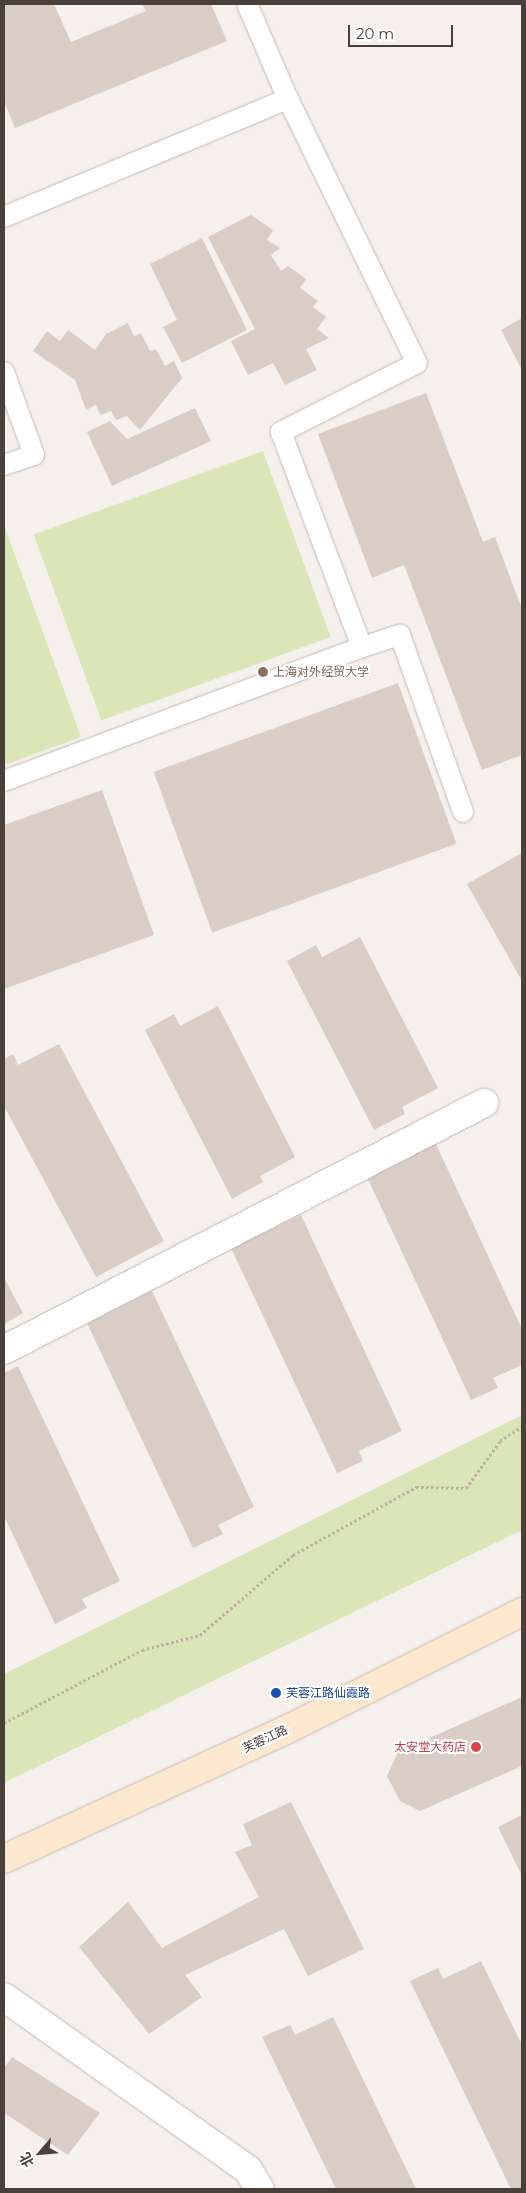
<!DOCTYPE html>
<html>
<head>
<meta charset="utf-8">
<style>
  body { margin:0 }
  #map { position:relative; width:526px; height:2193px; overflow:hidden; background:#f5f0ec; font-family:Montserrat,"Noto Sans SC",sans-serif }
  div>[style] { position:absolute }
  .green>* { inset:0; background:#dae6b8; transform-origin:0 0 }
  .building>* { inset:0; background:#d9cdc5; transform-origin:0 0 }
  .path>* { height:3px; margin-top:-1.5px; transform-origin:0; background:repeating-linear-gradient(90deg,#c1afa1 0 2.5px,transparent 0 5px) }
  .roads { filter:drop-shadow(0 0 1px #c3b9b2) drop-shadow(0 0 1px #c3b9b2) }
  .lane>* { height:20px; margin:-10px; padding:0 10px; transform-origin:10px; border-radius:10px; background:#fff }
  .street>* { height:28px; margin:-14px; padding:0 14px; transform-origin:14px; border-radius:14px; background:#fff }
  .secondary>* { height:28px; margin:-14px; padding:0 14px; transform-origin:14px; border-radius:14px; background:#fbe8cf }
  .dots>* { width:14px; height:14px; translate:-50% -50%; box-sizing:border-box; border:2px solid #fff; border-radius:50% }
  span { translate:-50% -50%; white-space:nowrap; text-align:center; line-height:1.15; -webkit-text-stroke:4px #fff; paint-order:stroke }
  .education-label { font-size:12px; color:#785e54 }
  .left { translate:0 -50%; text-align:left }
  .transit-label { font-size:12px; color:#164399 }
  .street-label { font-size:12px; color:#49403a }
  .health-label { font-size:12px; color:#be3a42 }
  .right { translate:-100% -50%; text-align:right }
  .frame { position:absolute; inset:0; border:5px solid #49403a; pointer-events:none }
  .north { position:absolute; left:15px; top:2128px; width:50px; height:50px; -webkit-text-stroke:4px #fff; paint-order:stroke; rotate:243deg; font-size:14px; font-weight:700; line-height:20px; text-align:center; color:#49403a }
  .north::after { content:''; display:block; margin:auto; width:18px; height:22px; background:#49403a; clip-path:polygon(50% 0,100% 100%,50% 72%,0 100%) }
  .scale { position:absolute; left:348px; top:25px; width:105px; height:22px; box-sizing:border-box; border:2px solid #49403a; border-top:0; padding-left:6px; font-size:15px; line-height:18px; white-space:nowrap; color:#49403a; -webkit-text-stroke:4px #fff; paint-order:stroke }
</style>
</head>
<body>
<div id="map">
  <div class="green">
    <div style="left:263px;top:451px;width:198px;height:244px;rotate:70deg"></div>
    <div style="clip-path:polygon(4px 525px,81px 737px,4px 765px)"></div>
    <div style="clip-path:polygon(522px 1415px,522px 1530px,4px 1783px,4px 1674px)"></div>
  </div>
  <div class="building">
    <div style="clip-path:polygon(4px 4px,54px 4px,71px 42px,146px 11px,142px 4px,211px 4px,227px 41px,15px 128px,4px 101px)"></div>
    <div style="clip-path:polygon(251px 215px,273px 230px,267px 240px,280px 248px,271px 255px,281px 271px,288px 266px,306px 279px,300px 288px,318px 301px,313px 307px,326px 317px,317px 329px,329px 338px,306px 349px,317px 370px,285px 385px,273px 363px,248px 375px,231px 341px,255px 329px,208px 237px)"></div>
    <div style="clip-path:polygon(202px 238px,247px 330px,182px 363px,163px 327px,177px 320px,150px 264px)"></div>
    <div style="clip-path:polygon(522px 318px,522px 370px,501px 330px)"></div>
    <div style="clip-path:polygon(128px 323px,134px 336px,141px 333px,150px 351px,156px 349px,165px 366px,174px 361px,182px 378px,140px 430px,127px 416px,116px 420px,111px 411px,100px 415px,96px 405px,86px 410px,75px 380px,33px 351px,47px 331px,60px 341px,68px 330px,95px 350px,106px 334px)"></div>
    <div style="clip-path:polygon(426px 393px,483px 542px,495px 537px,522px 609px,522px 755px,482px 770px,404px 565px,372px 578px,318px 434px)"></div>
    <div style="clip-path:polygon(195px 408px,211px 441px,112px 486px,87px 432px,110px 421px,127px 439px)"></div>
    <div style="left:398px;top:683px;width:171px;height:260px;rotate:70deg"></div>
    <div style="clip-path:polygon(102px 790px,154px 935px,4px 989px,4px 825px)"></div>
    <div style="clip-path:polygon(522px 853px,522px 981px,467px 884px)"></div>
    <div style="clip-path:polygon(360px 937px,438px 1088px,402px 1107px,405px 1114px,374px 1130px,287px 961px,316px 945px,322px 957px)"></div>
    <div style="clip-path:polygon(218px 1006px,295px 1157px,260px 1176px,263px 1182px,232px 1199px,145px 1030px,174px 1014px,180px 1026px)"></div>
    <div style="clip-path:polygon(59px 1044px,164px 1241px,96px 1277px,4px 1106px,4px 1059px,13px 1054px,18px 1065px)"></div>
    <div style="clip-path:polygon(435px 1142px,522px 1329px,522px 1365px,493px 1378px,498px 1388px,471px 1400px,366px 1175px)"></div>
    <div style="clip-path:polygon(301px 1215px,402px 1431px,359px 1451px,363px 1461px,337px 1473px,231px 1248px)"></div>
    <div style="clip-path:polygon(4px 1278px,23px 1313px,4px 1324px)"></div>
    <div style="clip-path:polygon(152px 1291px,254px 1507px,218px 1525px,223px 1534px,193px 1548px,86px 1321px)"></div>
    <div style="clip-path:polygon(18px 1366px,120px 1581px,82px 1599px,87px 1608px,55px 1624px,4px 1516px,4px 1373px)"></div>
    <div style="clip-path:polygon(522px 1697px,522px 1766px,420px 1811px,400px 1801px,387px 1776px,398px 1752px)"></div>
    <div style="clip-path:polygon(291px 1802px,364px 1949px,308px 1976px,284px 1929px,185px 1975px,202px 1997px,149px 2034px,79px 1947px,128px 1902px,162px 1948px,259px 1897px,235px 1852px,252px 1845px,243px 1824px)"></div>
    <div style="clip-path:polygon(522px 1815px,522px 1876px,498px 1827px)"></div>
    <div style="clip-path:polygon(481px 1961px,522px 2045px,522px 2189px,511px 2189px,410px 1981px,438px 1968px,443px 1979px)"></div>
    <div style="clip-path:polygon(333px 2017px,416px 2189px,336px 2189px,262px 2037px,290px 2025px,295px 2035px)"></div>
    <div style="clip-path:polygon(12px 2057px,100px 2113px,68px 2155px,4px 2113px,4px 2068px)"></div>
  </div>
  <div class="path">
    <div style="left:4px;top:1723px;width:156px;rotate:-27.9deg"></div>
    <div style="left:142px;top:1650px;width:60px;rotate:-14.5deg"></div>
    <div style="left:200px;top:1635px;width:123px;rotate:-40.7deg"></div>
    <div style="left:293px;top:1555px;width:141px;rotate:-28.9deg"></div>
    <div style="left:416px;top:1487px;width:50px;rotate:1.1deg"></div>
    <div style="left:466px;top:1488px;width:58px;rotate:-54.1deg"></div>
    <div style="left:500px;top:1441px;width:27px;rotate:-34deg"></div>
  </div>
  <div class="roads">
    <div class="lane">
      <div style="left:247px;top:4px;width:103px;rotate:66.7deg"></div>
      <div style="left:4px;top:217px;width:308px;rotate:-22.6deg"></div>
      <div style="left:288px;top:99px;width:294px;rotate:64deg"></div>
      <div style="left:417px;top:363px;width:153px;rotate:153.1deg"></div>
      <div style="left:281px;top:432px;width:230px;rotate:69.4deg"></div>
      <div style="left:362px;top:647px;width:40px;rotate:-18deg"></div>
      <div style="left:400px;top:635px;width:188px;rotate:70.4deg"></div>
      <div style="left:4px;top:372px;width:88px;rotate:70.1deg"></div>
      <div style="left:34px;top:455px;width:32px;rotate:162deg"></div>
      <div style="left:4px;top:781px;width:382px;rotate:-20.5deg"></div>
    </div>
    <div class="street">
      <div style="left:4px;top:1350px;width:540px;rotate:-27.23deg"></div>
      <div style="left:4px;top:1997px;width:299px;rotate:35.3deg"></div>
      <div style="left:248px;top:2170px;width:22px;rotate:58deg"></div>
    </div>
    <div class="secondary">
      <div style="left:4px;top:1859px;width:312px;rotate:-24.6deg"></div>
      <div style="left:288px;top:1729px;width:262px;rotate:-26.6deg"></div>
    </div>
  </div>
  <div class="dots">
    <div style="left:263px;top:672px;background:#8d6e63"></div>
    <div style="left:276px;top:1693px;background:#1a4fb4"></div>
    <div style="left:476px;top:1747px;background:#e0444e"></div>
  </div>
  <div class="education-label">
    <span class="left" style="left:273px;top:672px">上海对外经贸大学</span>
  </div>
  <div class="transit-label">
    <span class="left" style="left:286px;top:1693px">芙蓉江路仙霞路</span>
  </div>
  <div class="street-label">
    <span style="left:265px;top:1739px;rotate:-25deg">芙蓉江路</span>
  </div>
  <div class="health-label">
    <span class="right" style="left:466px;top:1747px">太安堂大药店</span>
  </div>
  <div class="frame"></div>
  <div class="north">北</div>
  <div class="scale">20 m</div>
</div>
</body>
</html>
